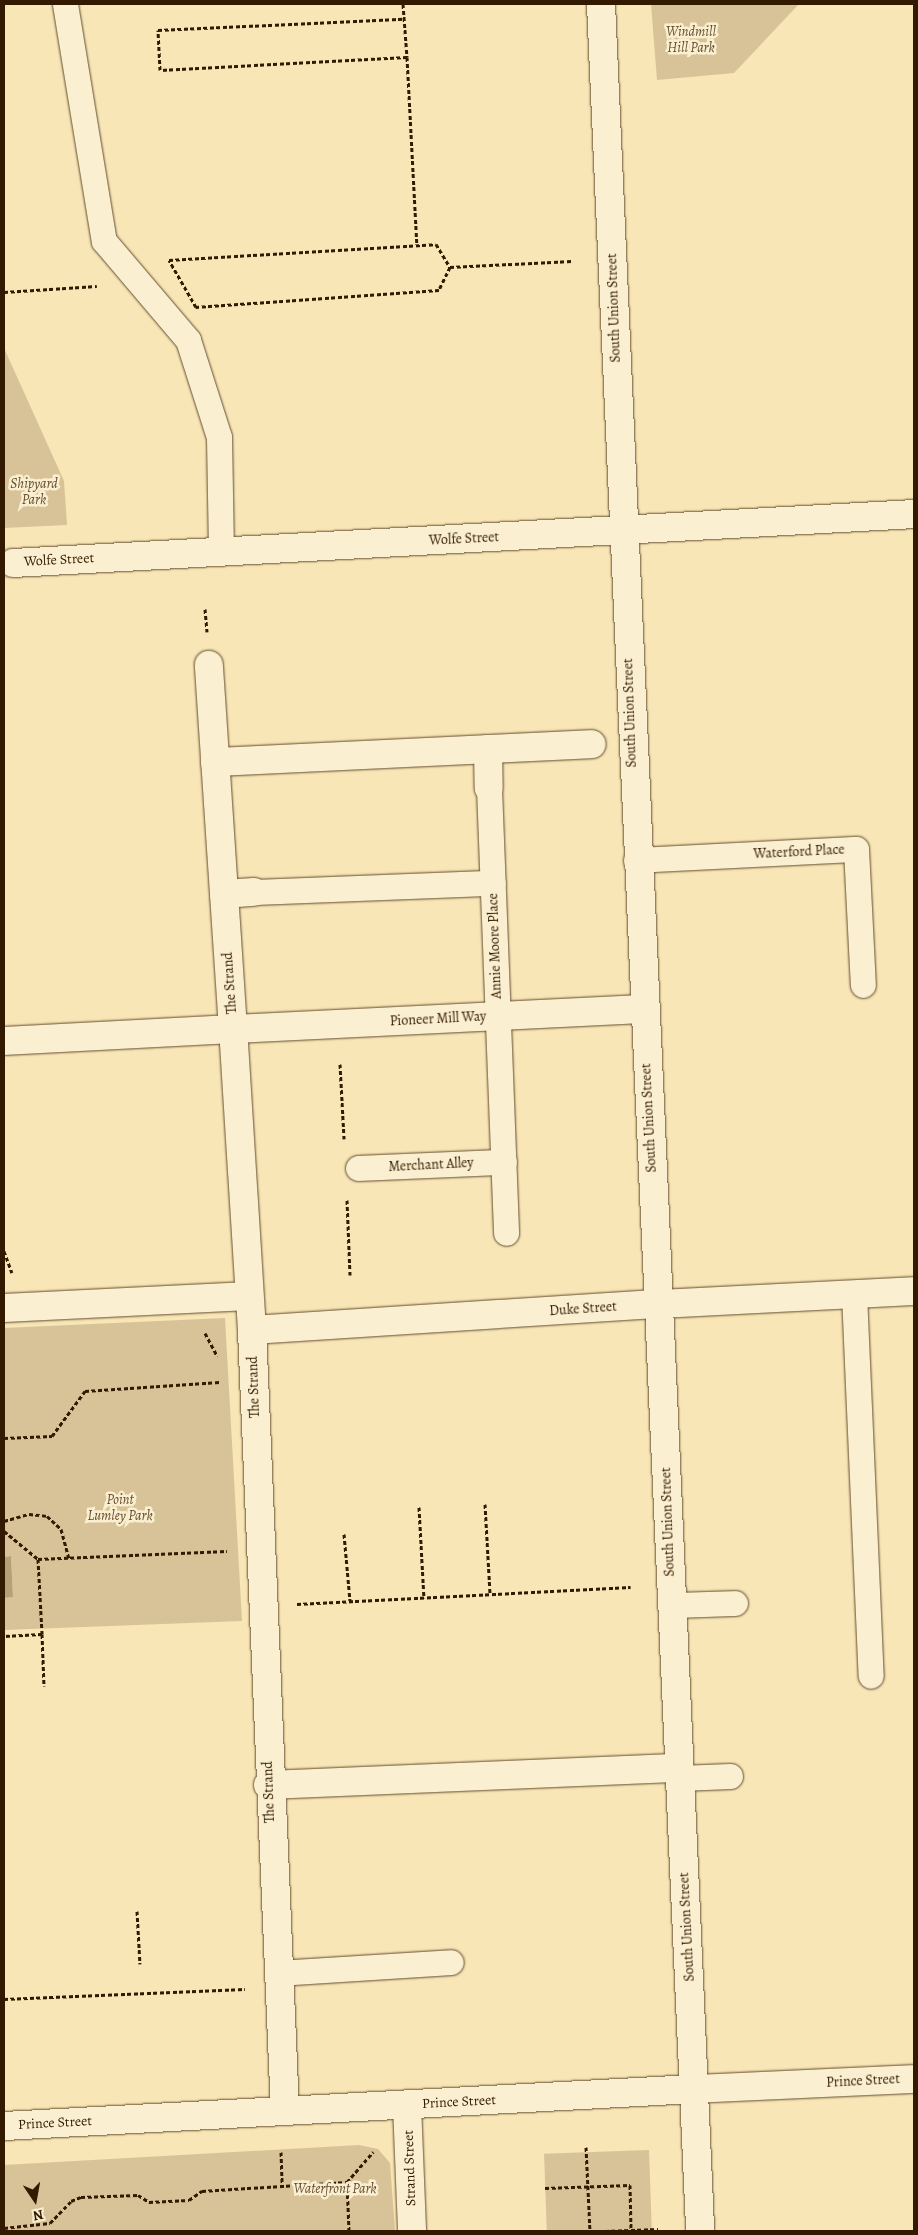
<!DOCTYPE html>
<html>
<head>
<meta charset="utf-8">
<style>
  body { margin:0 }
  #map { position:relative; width:918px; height:2235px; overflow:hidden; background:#f8e6b6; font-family:Alegreya,serif }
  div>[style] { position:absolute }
  .green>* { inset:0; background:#d7c397; transform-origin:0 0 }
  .water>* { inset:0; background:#b5a078 }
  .path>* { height:3px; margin-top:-1.5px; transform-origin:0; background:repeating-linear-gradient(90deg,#331900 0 4px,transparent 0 6.5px) }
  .roads { filter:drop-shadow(0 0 1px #644c2e) drop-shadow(0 0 1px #644c2e) }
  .service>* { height:25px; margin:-12.5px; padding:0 12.5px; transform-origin:12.5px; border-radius:12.5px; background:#faefd0 }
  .pedestrian>* { height:28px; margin:-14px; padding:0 14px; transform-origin:14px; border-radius:14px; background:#faefd0 }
  .minor>* { height:28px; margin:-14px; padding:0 14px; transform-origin:14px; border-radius:14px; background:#faefd0 }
  .tertiary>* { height:28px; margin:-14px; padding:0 14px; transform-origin:14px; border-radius:14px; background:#faefd0 }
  span { translate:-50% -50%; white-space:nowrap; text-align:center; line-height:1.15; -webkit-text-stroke:5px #faefd0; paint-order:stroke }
  .park-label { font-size:14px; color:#644c2d; font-style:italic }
  .street-label { font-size:14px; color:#331900 }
  .frame { position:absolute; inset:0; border:5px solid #331900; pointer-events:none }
  .north { position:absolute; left:10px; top:2175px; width:50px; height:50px; -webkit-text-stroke:4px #faefd0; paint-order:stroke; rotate:168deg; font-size:14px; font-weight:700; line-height:20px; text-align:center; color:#331900 }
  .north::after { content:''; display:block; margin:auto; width:18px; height:22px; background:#331900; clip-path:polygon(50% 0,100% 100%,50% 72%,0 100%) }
</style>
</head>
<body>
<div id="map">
  <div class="green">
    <div style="clip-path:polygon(651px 4px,799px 4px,734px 73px,657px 80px)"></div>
    <div style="clip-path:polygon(4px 348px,64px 481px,67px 525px,4px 528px)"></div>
    <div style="clip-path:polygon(225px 1318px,242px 1621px,4px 1630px,4px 1598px,13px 1597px,11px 1556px,4px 1557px,4px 1328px)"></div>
    <div style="clip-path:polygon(359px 2145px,378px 2149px,390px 2163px,395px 2231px,4px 2231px,4px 2165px)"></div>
    <div style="left:649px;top:2150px;width:81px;height:105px;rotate:88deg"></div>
  </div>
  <div class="water">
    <div style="clip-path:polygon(11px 1556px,13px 1597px,4px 1598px,4px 1557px)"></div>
  </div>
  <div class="path">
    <div style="left:403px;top:4px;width:53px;rotate:85.7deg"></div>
    <div style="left:407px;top:57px;width:247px;rotate:177deg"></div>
    <div style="left:160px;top:70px;width:40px;rotate:-92.9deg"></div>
    <div style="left:158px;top:30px;width:246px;rotate:-2.6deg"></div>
    <div style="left:407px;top:57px;width:188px;rotate:87deg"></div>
    <div style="left:436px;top:244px;width:27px;rotate:59deg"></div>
    <div style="left:450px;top:267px;width:25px;rotate:116deg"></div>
    <div style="left:439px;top:290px;width:244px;rotate:176deg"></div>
    <div style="left:196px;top:307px;width:54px;rotate:-119.9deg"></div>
    <div style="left:169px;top:260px;width:267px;rotate:-3.4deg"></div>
    <div style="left:450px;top:267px;width:122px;rotate:-2.8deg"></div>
    <div style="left:4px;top:292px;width:93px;rotate:-3.7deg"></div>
    <div style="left:205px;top:609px;width:23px;rotate:85deg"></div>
    <div style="left:340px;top:1064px;width:75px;rotate:86.9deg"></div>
    <div style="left:347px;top:1200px;width:75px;rotate:87.7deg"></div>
    <div style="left:4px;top:1251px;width:23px;rotate:70deg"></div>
    <div style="left:205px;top:1333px;width:26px;rotate:62deg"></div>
    <div style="left:4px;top:1438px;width:48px;rotate:-2.4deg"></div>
    <div style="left:52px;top:1436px;width:56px;rotate:-53.7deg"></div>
    <div style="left:85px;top:1391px;width:135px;rotate:-3.8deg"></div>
    <div style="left:485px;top:1504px;width:90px;rotate:86.8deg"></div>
    <div style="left:419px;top:1507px;width:91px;rotate:86.9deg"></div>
    <div style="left:4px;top:1521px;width:26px;rotate:-16deg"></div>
    <div style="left:29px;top:1514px;width:18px;rotate:6deg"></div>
    <div style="left:47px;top:1516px;width:19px;rotate:43deg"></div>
    <div style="left:61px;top:1529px;width:30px;rotate:75deg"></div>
    <div style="left:4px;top:1531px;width:44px;rotate:39.5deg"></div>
    <div style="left:38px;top:1559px;width:75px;rotate:86.9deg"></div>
    <div style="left:42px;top:1634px;width:38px;rotate:177deg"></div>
    <div style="left:344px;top:1534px;width:67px;rotate:84.9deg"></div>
    <div style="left:38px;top:1559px;width:189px;rotate:-2.4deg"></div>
    <div style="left:297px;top:1604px;width:334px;rotate:-2.9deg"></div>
    <div style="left:42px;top:1634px;width:52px;rotate:87.8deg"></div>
    <div style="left:137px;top:1911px;width:53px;rotate:86.8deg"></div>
    <div style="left:4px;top:1999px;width:241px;rotate:-2.4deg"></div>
    <div style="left:586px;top:2147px;width:84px;rotate:87.3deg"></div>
    <div style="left:281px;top:2152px;width:35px;rotate:88deg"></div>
    <div style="left:545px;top:2188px;width:85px;rotate:-2deg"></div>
    <div style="left:630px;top:2185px;width:45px;rotate:88.7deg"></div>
    <div style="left:4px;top:2228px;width:46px;rotate:-6.2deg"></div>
    <div style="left:50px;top:2223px;width:30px;rotate:-46deg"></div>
    <div style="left:71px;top:2201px;width:11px;rotate:-22deg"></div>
    <div style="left:81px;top:2197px;width:57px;rotate:-2deg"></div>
    <div style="left:138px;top:2195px;width:13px;rotate:32deg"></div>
    <div style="left:149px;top:2202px;width:40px;rotate:-2.9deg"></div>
    <div style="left:189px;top:2200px;width:16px;rotate:-35deg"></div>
    <div style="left:202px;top:2191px;width:145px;rotate:-3.6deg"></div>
    <div style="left:349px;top:2231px;width:49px;rotate:-92.3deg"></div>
    <div style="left:347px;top:2182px;width:40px;rotate:-49deg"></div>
    <div style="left:605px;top:2231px;width:53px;rotate:-2.2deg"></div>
  </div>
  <div class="roads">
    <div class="service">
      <div style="left:65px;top:4px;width:240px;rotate:80.7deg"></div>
      <div style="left:104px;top:241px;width:130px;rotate:49.7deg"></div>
      <div style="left:188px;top:340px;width:102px;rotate:72.3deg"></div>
      <div style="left:219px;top:437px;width:115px;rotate:89deg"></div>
      <div style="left:489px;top:788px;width:445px;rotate:87.8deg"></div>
      <div style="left:636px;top:860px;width:220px;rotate:-2.9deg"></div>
      <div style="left:856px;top:849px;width:136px;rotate:87.1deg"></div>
      <div style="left:254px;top:892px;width:239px;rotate:-2.2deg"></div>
      <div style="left:358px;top:1168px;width:146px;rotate:-2.4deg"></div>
      <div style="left:854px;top:1294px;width:382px;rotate:87.5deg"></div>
      <div style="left:672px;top:1605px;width:63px;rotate:-1.8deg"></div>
      <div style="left:680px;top:1778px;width:50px;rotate:-2.3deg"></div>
      <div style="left:278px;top:1973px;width:173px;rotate:-3.6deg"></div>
    </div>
    <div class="pedestrian">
      <div style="left:488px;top:749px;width:39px;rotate:89deg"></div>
      <div style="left:215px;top:762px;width:377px;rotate:-2.7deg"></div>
      <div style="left:224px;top:894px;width:30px;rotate:-4deg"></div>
      <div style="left:4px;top:1041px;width:229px;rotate:-3deg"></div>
      <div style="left:233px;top:1029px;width:365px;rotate:-93.8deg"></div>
      <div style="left:4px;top:1308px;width:245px;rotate:-2.8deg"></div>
      <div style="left:268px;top:1785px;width:412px;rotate:-2.4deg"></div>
    </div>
    <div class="minor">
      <div style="left:13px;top:563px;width:902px;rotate:-3.11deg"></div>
      <div style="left:252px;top:1330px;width:408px;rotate:-3.7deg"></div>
      <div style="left:407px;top:2105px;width:126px;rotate:87.7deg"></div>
      <div style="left:285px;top:2111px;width:782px;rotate:-92.42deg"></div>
      <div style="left:252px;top:1330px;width:302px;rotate:-93.6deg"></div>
      <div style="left:233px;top:1029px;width:411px;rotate:-2.8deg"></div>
      <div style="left:4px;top:2126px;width:691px;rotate:-3.07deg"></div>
    </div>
    <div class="tertiary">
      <div style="left:601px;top:4px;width:2229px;rotate:87.45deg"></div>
      <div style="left:659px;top:1304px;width:255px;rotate:-2.9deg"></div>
      <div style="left:694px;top:2089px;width:220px;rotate:-2.6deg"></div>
    </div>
  </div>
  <div class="park-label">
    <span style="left:691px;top:40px">Windmill<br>Hill Park</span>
    <span style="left:34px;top:492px">Shipyard<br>Park</span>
    <span style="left:120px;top:1508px">Point<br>Lumley Park</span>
    <span style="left:335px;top:2189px">Waterfront Park</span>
  </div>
  <div class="street-label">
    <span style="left:614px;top:308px;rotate:-92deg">South Union Street</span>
    <span style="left:464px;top:539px;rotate:-3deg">Wolfe Street</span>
    <span style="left:59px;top:560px;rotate:-3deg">Wolfe Street</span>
    <span style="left:630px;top:713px;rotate:-92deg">South Union Street</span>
    <span style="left:799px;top:852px;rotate:-3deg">Waterford Place</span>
    <span style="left:495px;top:946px;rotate:-92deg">Annie Moore Place</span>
    <span style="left:230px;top:983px;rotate:-94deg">The Strand</span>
    <span style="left:438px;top:1019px;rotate:-3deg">Pioneer Mill Way</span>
    <span style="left:649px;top:1118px;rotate:-93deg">South Union Street</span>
    <span style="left:431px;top:1165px;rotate:-3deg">Merchant Alley</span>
    <span style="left:583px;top:1309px;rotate:-4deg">Duke Street</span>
    <span style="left:254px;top:1387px;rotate:-92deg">The Strand</span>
    <span style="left:668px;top:1522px;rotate:-92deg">South Union Street</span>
    <span style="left:269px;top:1792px;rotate:-92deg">The Strand</span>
    <span style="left:687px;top:1927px;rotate:-93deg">South Union Street</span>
    <span style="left:863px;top:2081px;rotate:-3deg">Prince Street</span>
    <span style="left:459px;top:2102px;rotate:-3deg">Prince Street</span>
    <span style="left:55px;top:2123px;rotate:-3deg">Prince Street</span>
    <span style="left:410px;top:2168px;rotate:-92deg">Strand Street</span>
  </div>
  <div class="frame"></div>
  <div class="north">N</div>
</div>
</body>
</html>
